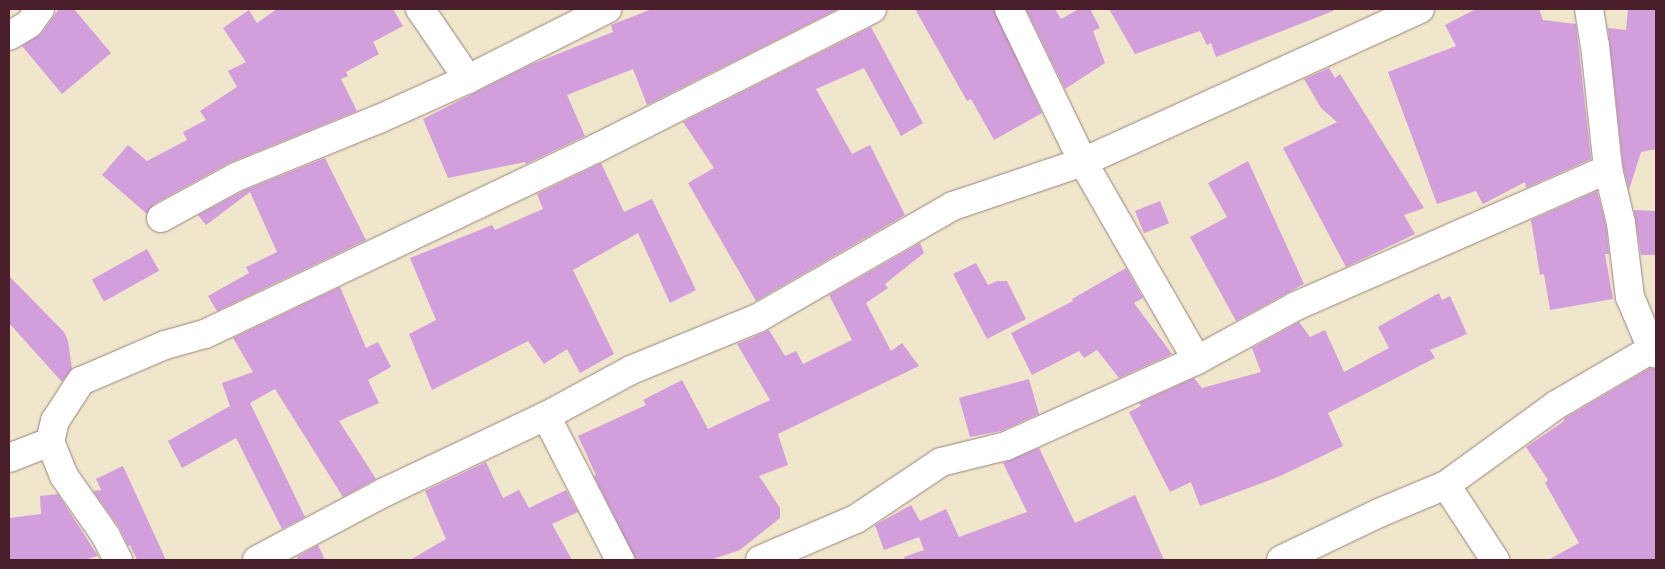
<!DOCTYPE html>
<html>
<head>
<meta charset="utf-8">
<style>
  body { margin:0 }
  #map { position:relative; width:1665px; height:569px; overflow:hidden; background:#efe6cc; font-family:"Architects Daughter",sans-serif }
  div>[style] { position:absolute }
  .building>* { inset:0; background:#d39edc; transform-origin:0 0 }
  .roads { filter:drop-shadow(0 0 1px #9c827c) drop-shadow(0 0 1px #9c827c) }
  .minor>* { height:28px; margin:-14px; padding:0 14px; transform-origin:14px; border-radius:14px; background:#fff }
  span { translate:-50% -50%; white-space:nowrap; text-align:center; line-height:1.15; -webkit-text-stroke:5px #f7f3e8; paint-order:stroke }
  .frame { position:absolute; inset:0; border:10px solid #4a1f2b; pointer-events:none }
</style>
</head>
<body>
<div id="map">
  <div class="building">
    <div style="clip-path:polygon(59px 9px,74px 9px,111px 53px,62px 94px,22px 46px,41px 34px)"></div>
    <div style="clip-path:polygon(277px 9px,393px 9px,403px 26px,373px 42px,379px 54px,346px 72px,348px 76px,341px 79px,357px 111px,229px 163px,154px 204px,147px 214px,102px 175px,128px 145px,147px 161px,187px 140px,183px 132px,206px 120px,200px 111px,237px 87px,228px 71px,246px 62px,223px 28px,249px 10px,257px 23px)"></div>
    <div style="clip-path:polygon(652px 9px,838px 9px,647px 105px,633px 69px,567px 95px,585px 136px,526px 164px,525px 162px,448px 178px,423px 119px,530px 65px,613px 32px,611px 25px)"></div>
    <div style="clip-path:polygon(915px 9px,994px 9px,1042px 113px,994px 140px,971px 99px,967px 101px)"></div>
    <div style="clip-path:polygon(1026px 9px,1055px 9px,1061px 19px,1079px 9px,1090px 9px,1100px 28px,1093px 31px,1105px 63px,1065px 89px)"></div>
    <div style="clip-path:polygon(1109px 9px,1333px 9px,1333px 11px,1216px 57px,1211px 43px,1207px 45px,1200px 31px,1135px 54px)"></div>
    <div style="clip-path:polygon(1476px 9px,1539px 9px,1543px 20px,1576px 24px,1591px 159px,1526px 188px,1525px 182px,1483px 204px,1476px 191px,1437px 204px,1388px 72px,1456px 46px,1445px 25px)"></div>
    <div style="clip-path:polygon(1628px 9px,1656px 9px,1656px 149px,1641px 152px,1629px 190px,1623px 166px,1608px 28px,1626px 30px)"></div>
    <div style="clip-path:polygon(871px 27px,923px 123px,901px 136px,864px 68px,816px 89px,852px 154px,870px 145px,905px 215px,756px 301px,688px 183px,714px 168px,683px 122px)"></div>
    <div style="clip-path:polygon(1329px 68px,1335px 78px,1340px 74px,1424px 208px,1404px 215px,1415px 234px,1346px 267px,1283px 148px,1337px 122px,1321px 108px,1304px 79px)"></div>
    <div style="clip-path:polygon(325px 158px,366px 240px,217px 311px,208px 296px,249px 273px,246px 267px,277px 252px,250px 192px,206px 225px,198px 215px,243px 191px)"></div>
    <div style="clip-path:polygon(1248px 161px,1304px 284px,1236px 321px,1190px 237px,1227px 217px,1208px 183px)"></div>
    <div style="clip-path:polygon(601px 163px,624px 212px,652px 199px,696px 290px,670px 303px,638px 233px,573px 270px,614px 354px,580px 373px,567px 349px,544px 364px,528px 341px,432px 390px,409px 334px,436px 320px,410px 258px,492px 225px,495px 230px,543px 209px,537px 194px)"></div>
    <div style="clip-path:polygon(1597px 191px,1606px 226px,1609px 254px,1605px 254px,1613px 299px,1550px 310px,1544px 274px,1540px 275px,1531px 220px)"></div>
    <div style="left:1160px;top:201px;width:24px;height:27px;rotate:68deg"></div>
    <div style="clip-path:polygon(1634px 210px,1656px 211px,1656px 255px,1641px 255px)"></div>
    <div style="clip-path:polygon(920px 243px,924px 253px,885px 284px,888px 288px,866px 303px,891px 351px,902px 343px,919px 366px,778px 434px,788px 465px,759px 476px,780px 508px,780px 518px,740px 550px,710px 560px,636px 560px,594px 476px,596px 475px,578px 436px,646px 405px,643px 400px,682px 380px,708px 429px,770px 400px,737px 344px,769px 330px,785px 356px,796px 351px,803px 364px,852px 340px,829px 295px)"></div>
    <div style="left:147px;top:249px;width:25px;height:63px;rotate:61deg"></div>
    <div style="clip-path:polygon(976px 263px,988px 285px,997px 281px,1007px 281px,1026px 319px,987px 339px,953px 274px)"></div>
    <div style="clip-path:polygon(1126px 268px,1143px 298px,1134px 303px,1172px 354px,1119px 378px,1097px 350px,1084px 358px,1079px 351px,1032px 375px,1011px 333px,1073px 301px,1072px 299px)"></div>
    <div style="clip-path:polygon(9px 276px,64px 332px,68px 341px,72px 369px,62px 382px,9px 323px)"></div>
    <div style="clip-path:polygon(340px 287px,366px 348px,378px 342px,391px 367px,368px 380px,379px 403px,339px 421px,376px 479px,343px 497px,275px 389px,250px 403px,305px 517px,282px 529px,236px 438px,182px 468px,168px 441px,230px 406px,222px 383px,253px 372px,233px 338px)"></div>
    <div style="clip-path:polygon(1439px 293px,1442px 300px,1450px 296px,1467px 334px,1430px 350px,1435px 358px,1328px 413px,1343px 446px,1278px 477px,1200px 506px,1191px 482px,1170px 492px,1129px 412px,1141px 406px,1139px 403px,1194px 378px,1202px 388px,1261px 372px,1252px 348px,1299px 322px,1310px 337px,1325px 330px,1344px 372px,1389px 348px,1378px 327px)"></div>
    <div style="clip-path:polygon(1650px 368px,1656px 369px,1656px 560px,1548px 560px,1579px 543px,1545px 483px,1548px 480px,1526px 447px,1563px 422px,1565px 418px)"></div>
    <div style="clip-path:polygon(1029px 379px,1039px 414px,1001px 431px,970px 437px,959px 398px)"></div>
    <div style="clip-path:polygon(1039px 448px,1075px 523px,1135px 495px,1164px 560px,905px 560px,904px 557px,924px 550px,919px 537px,884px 550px,875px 525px,911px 505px,920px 521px,946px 509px,959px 537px,1027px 512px,1003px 463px)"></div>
    <div style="clip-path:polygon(486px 462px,503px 498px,519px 490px,529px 508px,566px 490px,578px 512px,552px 524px,572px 560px,410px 560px,446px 539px,425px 491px)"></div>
    <div style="clip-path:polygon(123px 466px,166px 560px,137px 560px,130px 545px,128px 546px,119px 527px,93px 491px,101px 490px,96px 479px)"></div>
    <div style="clip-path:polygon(58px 494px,98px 556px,84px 560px,9px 560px,9px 518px,41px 514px,40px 496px)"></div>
    <div style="clip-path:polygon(318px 545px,325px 560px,298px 560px,297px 557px)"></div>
  </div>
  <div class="roads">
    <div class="minor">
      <div style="left:420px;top:9px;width:85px;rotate:55.6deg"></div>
      <div style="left:1009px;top:9px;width:170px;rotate:64.2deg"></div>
      <div style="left:1083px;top:162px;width:228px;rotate:60.1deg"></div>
      <div style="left:1589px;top:9px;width:36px;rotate:81deg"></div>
      <div style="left:1595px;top:45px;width:125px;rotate:84deg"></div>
      <div style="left:1608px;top:169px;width:56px;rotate:76.5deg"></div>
      <div style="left:1621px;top:223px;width:75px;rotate:83.1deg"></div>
      <div style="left:1630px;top:297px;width:56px;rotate:67.1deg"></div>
      <div style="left:1652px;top:349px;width:6px;rotate:51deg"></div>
      <div style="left:9px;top:36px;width:23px;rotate:-31deg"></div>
      <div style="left:29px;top:24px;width:19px;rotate:-54deg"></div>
      <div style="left:161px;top:218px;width:85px;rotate:-28.7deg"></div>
      <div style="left:236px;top:177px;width:154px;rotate:-22.1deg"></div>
      <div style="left:379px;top:119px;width:98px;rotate:-24.2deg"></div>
      <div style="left:468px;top:79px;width:156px;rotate:-26.7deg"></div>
      <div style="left:546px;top:416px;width:162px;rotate:62.8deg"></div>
      <div style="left:9px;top:458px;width:44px;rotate:-21.3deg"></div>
      <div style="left:1446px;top:485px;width:136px;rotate:-36deg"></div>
      <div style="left:1556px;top:405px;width:111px;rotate:-30.3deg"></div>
      <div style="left:118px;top:560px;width:27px;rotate:-117deg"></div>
      <div style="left:106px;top:536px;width:73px;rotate:-125deg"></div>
      <div style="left:64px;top:476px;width:37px;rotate:-112deg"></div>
      <div style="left:50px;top:442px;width:22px;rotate:-77deg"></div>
      <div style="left:55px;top:421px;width:48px;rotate:-57deg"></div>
      <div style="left:81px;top:381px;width:91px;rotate:-23.2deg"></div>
      <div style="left:165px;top:345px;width:41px;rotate:-15.4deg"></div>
      <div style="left:205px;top:334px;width:434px;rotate:-25.4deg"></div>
      <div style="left:597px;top:148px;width:308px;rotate:-26.8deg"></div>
      <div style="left:257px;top:560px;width:145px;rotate:-28deg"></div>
      <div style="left:385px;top:492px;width:178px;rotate:-25.3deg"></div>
      <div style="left:546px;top:416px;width:97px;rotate:-28.4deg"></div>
      <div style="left:631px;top:370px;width:137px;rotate:-22.3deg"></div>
      <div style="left:758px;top:318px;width:225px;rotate:-29.9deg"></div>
      <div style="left:953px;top:206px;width:137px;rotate:-18.7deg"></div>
      <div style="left:1083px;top:162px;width:370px;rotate:-24.4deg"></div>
      <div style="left:760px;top:560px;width:104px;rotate:-23.1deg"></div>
      <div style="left:856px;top:519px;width:102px;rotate:-33.8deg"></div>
      <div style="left:941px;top:462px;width:67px;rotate:-13.8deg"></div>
      <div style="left:1006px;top:446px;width:209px;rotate:-24.2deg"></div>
      <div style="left:1197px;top:360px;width:113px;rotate:-28.6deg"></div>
      <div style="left:1296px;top:306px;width:341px;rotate:-23.7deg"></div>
      <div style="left:1281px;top:560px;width:109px;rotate:-25.6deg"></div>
      <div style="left:1379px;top:513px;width:73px;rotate:-22.7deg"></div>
      <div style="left:1446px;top:485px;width:90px;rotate:56.8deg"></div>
    </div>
  </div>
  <div class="frame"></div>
</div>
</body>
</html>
